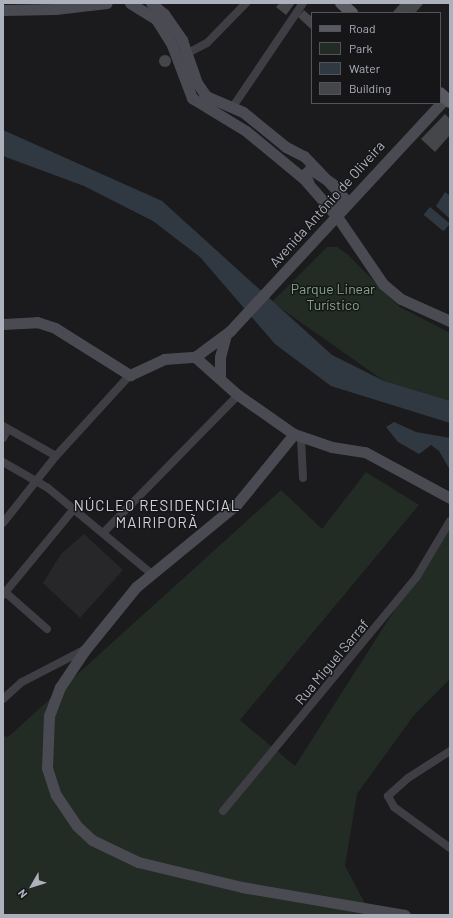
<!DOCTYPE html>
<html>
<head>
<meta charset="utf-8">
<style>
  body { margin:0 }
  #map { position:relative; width:453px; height:918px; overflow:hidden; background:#1b1b1d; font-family:Barlow,sans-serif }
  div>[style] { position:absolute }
  .built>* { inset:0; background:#27272a }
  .green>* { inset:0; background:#222b24 }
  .water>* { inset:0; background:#303942; transform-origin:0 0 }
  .building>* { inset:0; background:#45464a }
  .round { border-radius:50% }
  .street>* { height:8px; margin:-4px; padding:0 4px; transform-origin:4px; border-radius:4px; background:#3e3e44 }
  .secondary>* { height:11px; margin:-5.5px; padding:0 5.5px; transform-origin:5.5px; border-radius:5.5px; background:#4a4b52 }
  .primary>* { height:12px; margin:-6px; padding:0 6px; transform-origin:6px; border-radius:6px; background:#585961 }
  span { translate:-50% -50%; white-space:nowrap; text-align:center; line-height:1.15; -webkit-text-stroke:3px #161618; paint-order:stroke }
  .street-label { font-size:14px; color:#adb1bc }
  .park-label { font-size:14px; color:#84a788 }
  .neighbourhood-label { font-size:15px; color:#ced1d8; letter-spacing:1px }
  .frame { position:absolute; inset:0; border:4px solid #adb1bc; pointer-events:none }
  .legend { position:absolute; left:311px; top:12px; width:130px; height:92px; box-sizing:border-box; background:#161618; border:1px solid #52545a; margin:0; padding:5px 7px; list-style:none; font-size:12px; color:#adb1bc }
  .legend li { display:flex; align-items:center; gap:8px; height:20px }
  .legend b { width:20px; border:1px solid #52545a }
  .north { position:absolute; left:12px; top:866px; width:40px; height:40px; -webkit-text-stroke:3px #161618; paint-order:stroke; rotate:231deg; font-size:11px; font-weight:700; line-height:16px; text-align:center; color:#adb1bc }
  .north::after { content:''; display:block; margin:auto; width:14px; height:18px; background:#adb1bc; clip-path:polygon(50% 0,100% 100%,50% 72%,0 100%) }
</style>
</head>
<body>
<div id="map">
  <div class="built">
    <div style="clip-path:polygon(84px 534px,123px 570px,80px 618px,43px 583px,61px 554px)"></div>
  </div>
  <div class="green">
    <div style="clip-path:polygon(327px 247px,337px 247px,347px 254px,400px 307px,450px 333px,450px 402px,384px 381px,272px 302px)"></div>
    <div style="clip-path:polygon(366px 472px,419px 505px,240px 720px,295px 766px,450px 523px,450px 679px,414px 715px,357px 794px,345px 866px,371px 915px,3px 915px,3px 735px,8px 737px,281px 490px,322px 529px)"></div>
  </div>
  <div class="water">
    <div style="clip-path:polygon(3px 130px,162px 201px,332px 355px,384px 381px,450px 401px,450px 423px,331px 386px,275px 344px,200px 257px,153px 221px,84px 186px,3px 156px)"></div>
    <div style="clip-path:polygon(445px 192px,450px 196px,450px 219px,436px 206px)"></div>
    <div style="left:430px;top:207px;width:26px;height:10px;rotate:40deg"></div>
    <div style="clip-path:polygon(394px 422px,416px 432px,450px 438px,450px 470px,439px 451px,431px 445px,419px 454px,398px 442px,386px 427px)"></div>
  </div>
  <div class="building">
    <div style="clip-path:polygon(280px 3px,295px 3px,286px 15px,276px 7px)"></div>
    <div style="clip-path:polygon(401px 3px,424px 3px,415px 13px,392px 13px)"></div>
    <div style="clip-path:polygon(304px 10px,312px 17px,312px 30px,298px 17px)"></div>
    <div class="round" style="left:159px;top:55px;width:12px;height:12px"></div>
    <div style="clip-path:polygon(445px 114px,450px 119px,450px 135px,435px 152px,421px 139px)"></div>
  </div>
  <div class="street">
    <div style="left:188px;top:53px;width:21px;rotate:-28deg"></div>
    <div style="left:207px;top:43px;width:56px;rotate:-45.7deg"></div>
    <div style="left:232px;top:108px;width:127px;rotate:-55.9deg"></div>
    <div style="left:3px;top:426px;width:61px;rotate:29.5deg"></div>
    <div style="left:3px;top:438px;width:10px;rotate:-61deg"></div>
    <div style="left:301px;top:438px;width:40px;rotate:87.1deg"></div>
    <div style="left:3px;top:462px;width:52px;rotate:30deg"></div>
    <div style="left:48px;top:488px;width:135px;rotate:39.6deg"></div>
    <div style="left:3px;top:523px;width:85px;rotate:-51.7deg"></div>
    <div style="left:56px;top:456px;width:110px;rotate:-47.6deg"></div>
    <div style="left:103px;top:533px;width:193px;rotate:-45.6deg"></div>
    <div style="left:5px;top:592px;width:56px;rotate:41.4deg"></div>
    <div style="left:3px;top:595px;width:112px;rotate:-50.5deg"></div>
    <div style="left:3px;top:699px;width:25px;rotate:-42deg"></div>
    <div style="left:22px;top:682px;width:70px;rotate:-27.3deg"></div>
    <div style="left:450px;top:751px;width:50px;rotate:147.3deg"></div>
    <div style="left:408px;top:778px;width:27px;rotate:138deg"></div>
    <div style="left:388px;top:796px;width:13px;rotate:61deg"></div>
    <div style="left:394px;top:807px;width:69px;rotate:36.2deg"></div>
    <div style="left:223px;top:811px;width:303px;rotate:-50.4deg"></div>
    <div style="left:416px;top:578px;width:66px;rotate:-59.2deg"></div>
  </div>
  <div class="secondary">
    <div style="left:130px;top:3px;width:31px;rotate:32deg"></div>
    <div style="left:156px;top:19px;width:31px;rotate:58deg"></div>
    <div style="left:172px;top:45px;width:57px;rotate:69.3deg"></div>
    <div style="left:192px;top:98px;width:63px;rotate:31.4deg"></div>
    <div style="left:246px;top:131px;width:75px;rotate:39.6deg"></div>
    <div style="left:304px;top:179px;width:52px;rotate:48.9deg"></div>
    <div style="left:338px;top:218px;width:80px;rotate:55.7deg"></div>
    <div style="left:383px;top:284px;width:23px;rotate:40deg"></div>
    <div style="left:401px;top:299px;width:54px;rotate:24.2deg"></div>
    <div style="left:151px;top:3px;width:17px;rotate:40deg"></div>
    <div style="left:164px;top:14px;width:32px;rotate:55deg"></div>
    <div style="left:182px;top:40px;width:46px;rotate:70.8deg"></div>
    <div style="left:197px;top:83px;width:16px;rotate:55deg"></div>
    <div style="left:206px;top:96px;width:40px;rotate:23.4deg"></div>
    <div style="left:243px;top:112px;width:55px;rotate:39.1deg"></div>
    <div style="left:286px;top:147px;width:20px;rotate:27deg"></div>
    <div style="left:304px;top:156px;width:58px;rotate:46.4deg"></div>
    <div style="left:344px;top:198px;width:9px;rotate:111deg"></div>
    <div style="left:341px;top:206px;width:5px;rotate:158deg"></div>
    <div style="left:336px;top:208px;width:11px;rotate:-142deg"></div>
    <div style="left:3px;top:10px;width:52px;rotate:-1.1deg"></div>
    <div style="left:55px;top:9px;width:52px;rotate:-6.6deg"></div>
    <div style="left:309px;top:184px;width:11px;rotate:-112deg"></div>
    <div style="left:305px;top:174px;width:7px;rotate:-45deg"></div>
    <div style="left:310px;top:169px;width:27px;rotate:33deg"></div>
    <div style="left:3px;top:324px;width:34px;rotate:-3deg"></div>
    <div style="left:37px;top:322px;width:19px;rotate:18deg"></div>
    <div style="left:55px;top:328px;width:89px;rotate:32.1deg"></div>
    <div style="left:130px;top:375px;width:38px;rotate:-25deg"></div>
    <div style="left:164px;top:359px;width:31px;rotate:-4deg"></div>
    <div style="left:195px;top:357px;width:57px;rotate:41.5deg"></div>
    <div style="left:238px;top:395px;width:68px;rotate:34.9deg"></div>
    <div style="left:294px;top:434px;width:40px;rotate:18.9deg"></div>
    <div style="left:332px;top:447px;width:33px;rotate:9deg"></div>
    <div style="left:365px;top:452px;width:97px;rotate:28.4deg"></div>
    <div style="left:195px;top:357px;width:44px;rotate:-36.6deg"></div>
    <div style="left:230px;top:331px;width:318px;rotate:-47.2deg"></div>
    <div style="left:220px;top:376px;width:19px;rotate:-90deg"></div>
    <div style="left:220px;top:357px;width:23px;rotate:-75deg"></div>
    <div style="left:294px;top:434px;width:90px;rotate:129.2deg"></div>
    <div style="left:237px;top:504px;width:131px;rotate:140.6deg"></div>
    <div style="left:136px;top:587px;width:81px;rotate:129deg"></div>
    <div style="left:85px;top:650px;width:45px;rotate:124deg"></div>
    <div style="left:60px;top:687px;width:31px;rotate:111deg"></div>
    <div style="left:49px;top:716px;width:52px;rotate:92.2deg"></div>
    <div style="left:47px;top:768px;width:28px;rotate:72deg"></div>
    <div style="left:56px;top:795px;width:37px;rotate:56deg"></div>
    <div style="left:77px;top:826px;width:21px;rotate:43deg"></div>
    <div style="left:92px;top:840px;width:51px;rotate:25.6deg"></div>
    <div style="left:138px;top:862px;width:107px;rotate:13.5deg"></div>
    <div style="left:242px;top:887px;width:165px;rotate:9.7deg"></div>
  </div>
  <div class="primary">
    <div style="left:341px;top:3px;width:15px;rotate:42deg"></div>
    <div style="left:440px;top:93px;width:13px;rotate:42deg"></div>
  </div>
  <div class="street-label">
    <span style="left:327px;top:204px;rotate:-48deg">Avenida Antônio de Oliveira</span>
    <span style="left:332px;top:662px;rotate:-50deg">Rua Miguel Sarraf</span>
  </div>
  <div class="park-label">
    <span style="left:333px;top:297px">Parque Linear<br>Turístico</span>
  </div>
  <div class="neighbourhood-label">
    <span style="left:157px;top:514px">NÚCLEO RESIDENCIAL<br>MAIRIPORÃ</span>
  </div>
  <div class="frame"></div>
  <ul class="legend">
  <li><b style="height:5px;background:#585961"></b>Road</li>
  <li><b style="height:11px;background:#222b24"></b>Park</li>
  <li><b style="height:11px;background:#303942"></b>Water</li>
  <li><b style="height:11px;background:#45464a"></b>Building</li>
  </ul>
  <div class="north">N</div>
</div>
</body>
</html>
